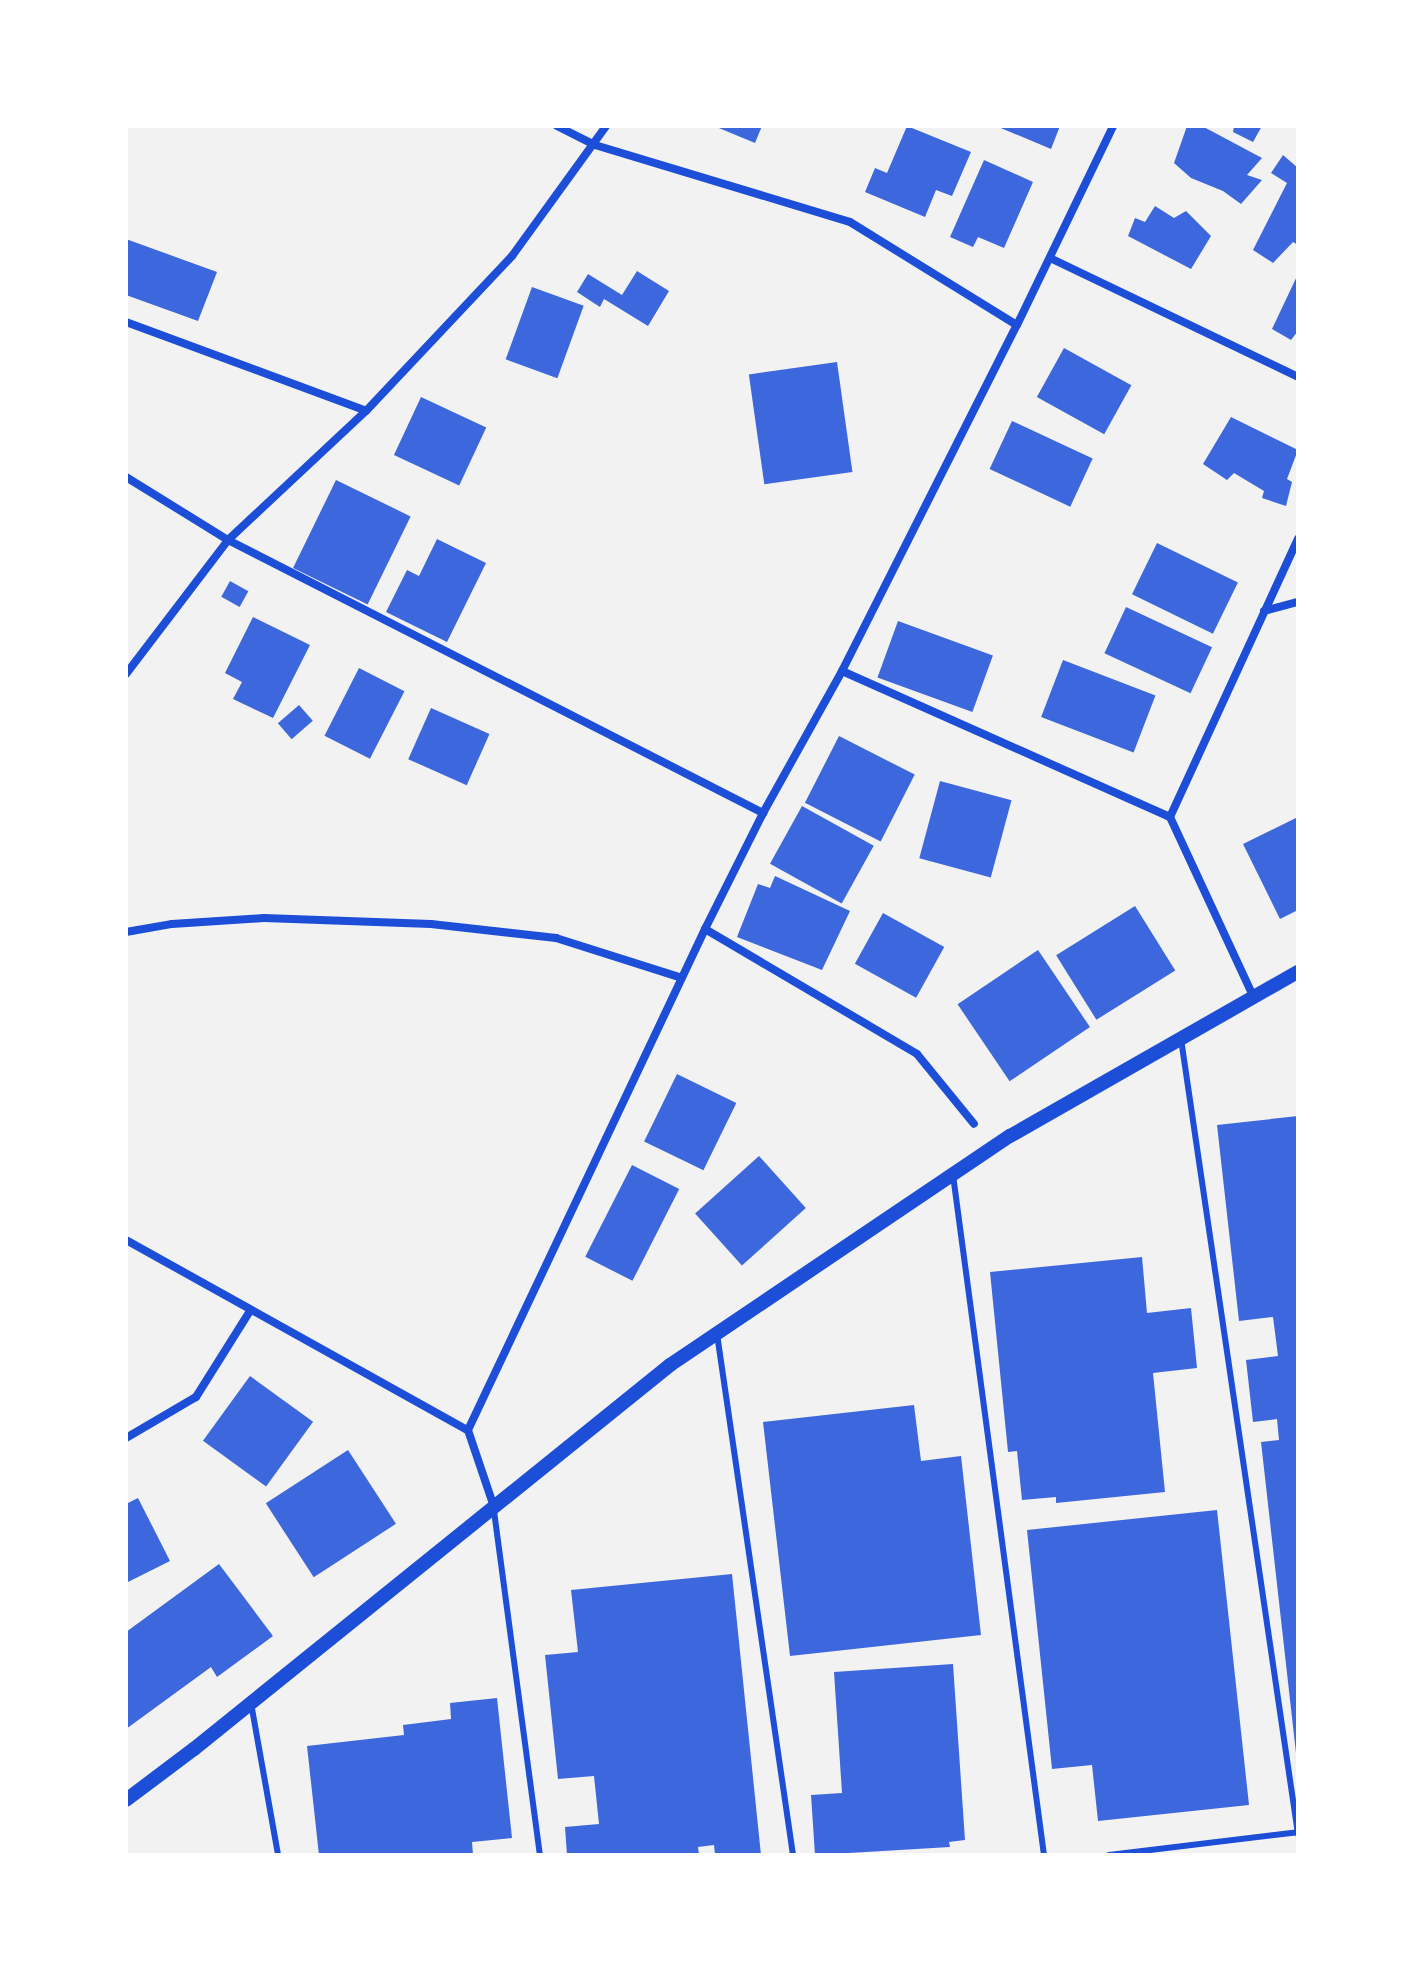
<!DOCTYPE html>
<html>
<head>
<meta charset="utf-8">
<style>
  body { margin:0 }
  #map { position:relative; width:1424px; height:1981px; overflow:hidden; background:#f2f2f2; font-family:Figtree,sans-serif }
  div>[style] { position:absolute }
  .building>* { inset:0; background:#3d67dc; transform-origin:0 0 }
  .service>* { height:6px; margin:-3px; padding:0 3px; transform-origin:3px; border-radius:3px; background:#1d4ed8 }
  .minor>* { height:8px; margin:-4px; padding:0 4px; transform-origin:4px; border-radius:4px; background:#1d4ed8 }
  .tertiary>* { height:14px; margin:-7px; padding:0 7px; transform-origin:7px; border-radius:7px; background:#1d4ed8 }
  span { translate:-50% -50%; white-space:nowrap; text-align:center; line-height:1.15; -webkit-text-stroke:8px #fff; paint-order:stroke }
  .frame { position:absolute; inset:0; border:128px solid #fff; pointer-events:none }
</style>
</head>
<body>
<div id="map">
  <div class="building">
    <div style="clip-path:polygon(714px 126px,762px 126px,755px 143px)"></div>
    <div style="clip-path:polygon(907px 126px,971px 152px,952px 196px,936px 190px,925px 217px,865px 192px,875px 168px,887px 173px)"></div>
    <div style="clip-path:polygon(996px 126px,1060px 126px,1051px 149px)"></div>
    <div style="clip-path:polygon(1187px 126px,1202px 126px,1262px 158px,1247px 175px,1262px 180px,1241px 204px,1223px 191px,1191px 178px,1174px 163px)"></div>
    <div style="clip-path:polygon(1234px 126px,1262px 126px,1253px 142px,1233px 132px)"></div>
    <div style="clip-path:polygon(1283px 155px,1298px 168px,1298px 245px,1293px 242px,1273px 263px,1253px 250px,1287px 183px,1271px 173px)"></div>
    <div style="clip-path:polygon(984px 160px,1033px 182px,1004px 248px,978px 237px,973px 247px,950px 237px)"></div>
    <div style="clip-path:polygon(1155px 206px,1174px 218px,1186px 211px,1211px 236px,1191px 269px,1128px 236px,1135px 218px,1145px 222px)"></div>
    <div style="clip-path:polygon(126px 239px,217px 272px,198px 321px,126px 295px)"></div>
    <div style="clip-path:polygon(637px 271px,669px 291px,648px 326px,604px 299px,600px 307px,577px 292px,588px 274px,622px 295px)"></div>
    <div style="clip-path:polygon(1298px 274px,1298px 331px,1291px 340px,1272px 329px)"></div>
    <div style="left:532px;top:287px;width:55px;height:77px;rotate:20deg"></div>
    <div style="left:1064px;top:348px;width:77px;height:56px;rotate:29deg"></div>
    <div style="left:837px;top:362px;width:111px;height:89px;rotate:82deg"></div>
    <div style="left:421px;top:397px;width:72px;height:64px;rotate:25deg"></div>
    <div style="clip-path:polygon(1231px 417px,1298px 450px,1287px 479px,1292px 482px,1286px 506px,1262px 498px,1264px 491px,1234px 473px,1227px 480px,1203px 464px)"></div>
    <div style="left:1012px;top:421px;width:89px;height:53px;rotate:25deg"></div>
    <div style="left:336px;top:480px;width:83px;height:98px;rotate:26deg"></div>
    <div style="clip-path:polygon(437px 539px,486px 563px,447px 642px,386px 612px,407px 570px,419px 576px)"></div>
    <div style="left:1157px;top:543px;width:90px;height:57px;rotate:26deg"></div>
    <div style="left:230px;top:581px;width:21px;height:18px;rotate:29deg"></div>
    <div style="left:1126px;top:607px;width:95px;height:51px;rotate:25deg"></div>
    <div style="clip-path:polygon(253px 617px,310px 645px,273px 718px,233px 699px,242px 682px,225px 673px)"></div>
    <div style="left:898px;top:621px;width:101px;height:60px;rotate:20deg"></div>
    <div style="left:1063px;top:660px;width:99px;height:61px;rotate:21deg"></div>
    <div style="left:359px;top:668px;width:51px;height:76px;rotate:27deg"></div>
    <div style="left:299px;top:705px;width:21px;height:28px;rotate:49deg"></div>
    <div style="left:431px;top:708px;width:64px;height:56px;rotate:24deg"></div>
    <div style="left:839px;top:736px;width:85px;height:75px;rotate:27deg"></div>
    <div style="left:940px;top:781px;width:74px;height:80px;rotate:15deg"></div>
    <div style="left:802px;top:806px;width:82px;height:66px;rotate:29deg"></div>
    <div style="clip-path:polygon(1298px 817px,1298px 910px,1280px 919px,1243px 844px)"></div>
    <div style="clip-path:polygon(775px 876px,850px 911px,822px 970px,737px 937px,758px 884px,770px 888px)"></div>
    <div style="left:1135px;top:906px;width:76px;height:93px;rotate:58deg"></div>
    <div style="left:883px;top:913px;width:70px;height:58px;rotate:29deg"></div>
    <div style="left:1038px;top:950px;width:93px;height:97px;rotate:56deg"></div>
    <div style="left:677px;top:1074px;width:66px;height:75px;rotate:26deg"></div>
    <div style="clip-path:polygon(1298px 1116px,1298px 1753px,1296px 1753px,1261px 1442px,1279px 1440px,1277px 1419px,1253px 1422px,1246px 1360px,1278px 1356px,1273px 1317px,1239px 1321px,1217px 1125px)"></div>
    <div style="left:759px;top:1156px;width:70px;height:86px;rotate:48deg"></div>
    <div style="left:632px;top:1165px;width:53px;height:103px;rotate:27deg"></div>
    <div style="clip-path:polygon(1142px 1257px,1147px 1313px,1191px 1308px,1197px 1368px,1153px 1373px,1165px 1492px,1056px 1503px,1056px 1497px,1022px 1500px,1017px 1451px,1008px 1452px,990px 1272px)"></div>
    <div style="left:250px;top:1376px;width:78px;height:80px;rotate:36deg"></div>
    <div style="clip-path:polygon(914px 1405px,921px 1461px,961px 1456px,981px 1635px,790px 1656px,763px 1422px)"></div>
    <div style="left:348px;top:1450px;width:88px;height:98px;rotate:57deg"></div>
    <div style="clip-path:polygon(138px 1498px,170px 1561px,126px 1583px,126px 1504px)"></div>
    <div style="clip-path:polygon(1217px 1510px,1249px 1805px,1098px 1821px,1092px 1765px,1052px 1769px,1027px 1530px)"></div>
    <div style="clip-path:polygon(219px 1564px,273px 1636px,217px 1677px,211px 1667px,126px 1729px,126px 1632px)"></div>
    <div style="clip-path:polygon(732px 1574px,761px 1855px,715px 1855px,714px 1845px,698px 1847px,699px 1855px,567px 1855px,565px 1827px,599px 1824px,594px 1776px,558px 1779px,545px 1655px,578px 1652px,571px 1590px)"></div>
    <div style="clip-path:polygon(953px 1664px,965px 1840px,949px 1842px,950px 1847px,815px 1855px,811px 1795px,842px 1793px,834px 1672px)"></div>
    <div style="clip-path:polygon(497px 1698px,512px 1838px,472px 1842px,473px 1855px,319px 1855px,307px 1746px,404px 1735px,403px 1725px,451px 1719px,450px 1703px)"></div>
  </div>
  <div class="service">
    <div style="left:1181px;top:1039px;width:804px;rotate:81.63deg"></div>
    <div style="left:953px;top:1175px;width:686px;rotate:82.38deg"></div>
    <div style="left:717px;top:1334px;width:527px;rotate:81.7deg"></div>
    <div style="left:494px;top:1511px;width:347px;rotate:82.4deg"></div>
    <div style="left:251px;top:1703px;width:154px;rotate:79.9deg"></div>
    <div style="left:1109px;top:1855px;width:190px;rotate:-6.9deg"></div>
  </div>
  <div class="minor">
    <div style="left:557px;top:126px;width:42px;rotate:26.6deg"></div>
    <div style="left:595px;top:145px;width:266px;rotate:16.8deg"></div>
    <div style="left:850px;top:222px;width:196px;rotate:31.7deg"></div>
    <div style="left:1050px;top:258px;width:275px;rotate:25.6deg"></div>
    <div style="left:126px;top:322px;width:256px;rotate:20.3deg"></div>
    <div style="left:126px;top:477px;width:120px;rotate:31.7deg"></div>
    <div style="left:228px;top:540px;width:601px;rotate:27.03deg"></div>
    <div style="left:1264px;top:611px;width:35px;rotate:-15deg"></div>
    <div style="left:842px;top:671px;width:359px;rotate:24deg"></div>
    <div style="left:1170px;top:817px;width:200px;rotate:65.1deg"></div>
    <div style="left:126px;top:674px;width:168px;rotate:-52.7deg"></div>
    <div style="left:228px;top:540px;width:189px;rotate:-43.1deg"></div>
    <div style="left:366px;top:411px;width:213px;rotate:-46.7deg"></div>
    <div style="left:512px;top:256px;width:160px;rotate:-54.1deg"></div>
    <div style="left:1170px;top:817px;width:306px;rotate:-65.3deg"></div>
    <div style="left:705px;top:929px;width:246px;rotate:30.5deg"></div>
    <div style="left:917px;top:1054px;width:90px;rotate:50.8deg"></div>
    <div style="left:126px;top:932px;width:47px;rotate:-9.9deg"></div>
    <div style="left:172px;top:924px;width:92px;rotate:-3.7deg"></div>
    <div style="left:264px;top:918px;width:167px;rotate:2.1deg"></div>
    <div style="left:431px;top:924px;width:126px;rotate:6.4deg"></div>
    <div style="left:556px;top:938px;width:132px;rotate:17.6deg"></div>
    <div style="left:126px;top:1240px;width:391px;rotate:29.1deg"></div>
    <div style="left:126px;top:1438px;width:81px;rotate:-30.4deg"></div>
    <div style="left:196px;top:1397px;width:102px;rotate:-57.9deg"></div>
    <div style="left:494px;top:1507px;width:81px;rotate:-108.7deg"></div>
    <div style="left:468px;top:1430px;width:554px;rotate:-64.68deg"></div>
    <div style="left:705px;top:929px;width:130px;rotate:-63.4deg"></div>
    <div style="left:763px;top:813px;width:162px;rotate:-60.9deg"></div>
    <div style="left:842px;top:671px;width:388px;rotate:-63.2deg"></div>
    <div style="left:1017px;top:325px;width:221px;rotate:-64.2deg"></div>
  </div>
  <div class="tertiary">
    <div style="left:126px;top:1800px;width:85px;rotate:-36.9deg"></div>
    <div style="left:194px;top:1749px;width:612px;rotate:-38.89deg"></div>
    <div style="left:670px;top:1365px;width:410px;rotate:-34deg"></div>
    <div style="left:1010px;top:1136px;width:331px;rotate:-29.7deg"></div>
  </div>
  <div class="frame"></div>
</div>
</body>
</html>
